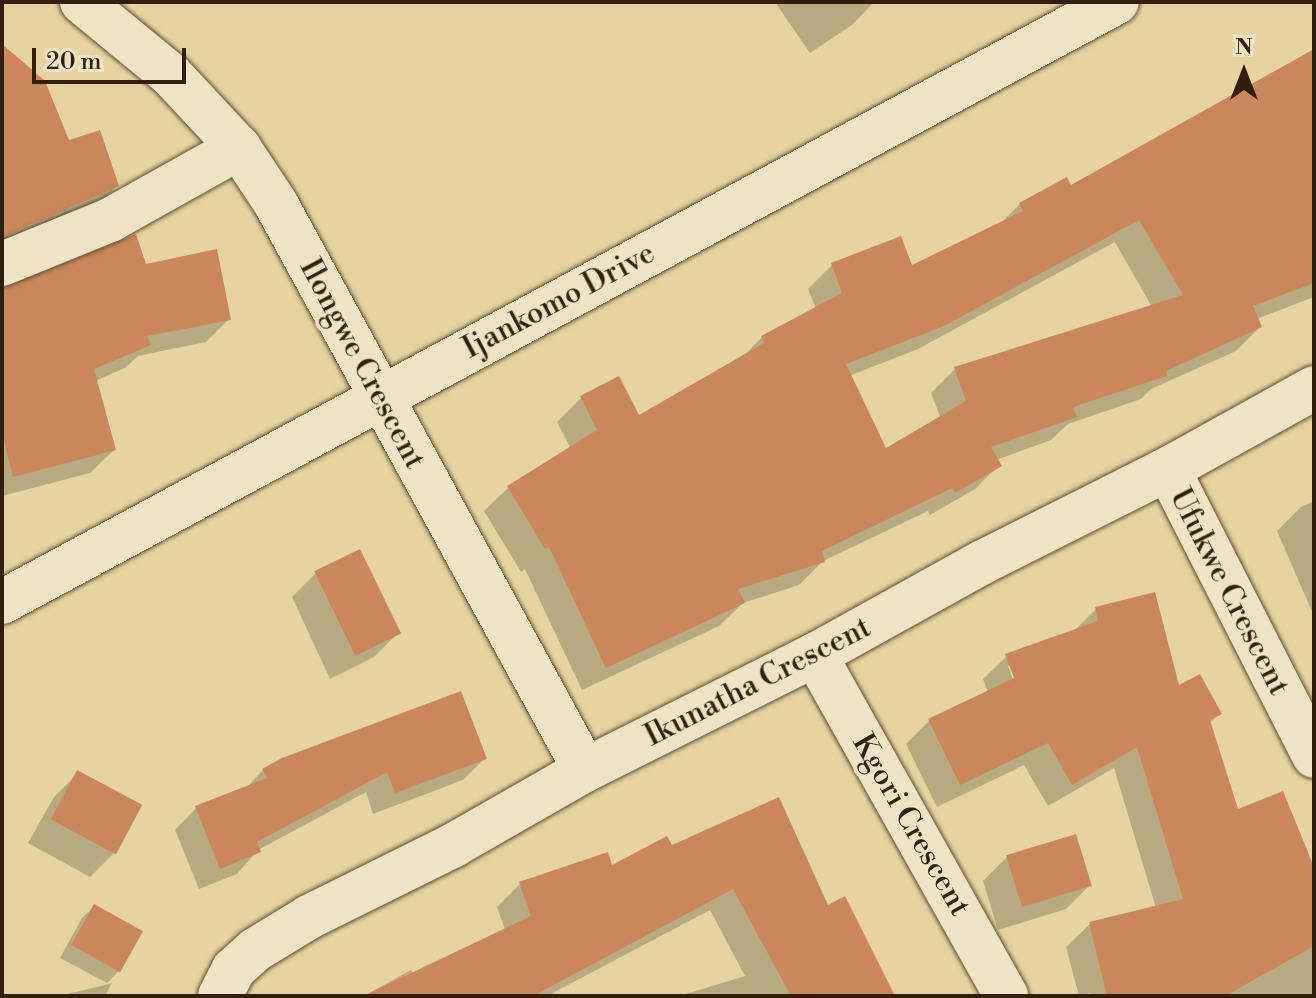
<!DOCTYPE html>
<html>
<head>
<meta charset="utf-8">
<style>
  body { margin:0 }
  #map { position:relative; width:1316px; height:998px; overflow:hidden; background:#e5d4a1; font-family:"Libre Bodoni",serif }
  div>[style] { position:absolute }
  .shadow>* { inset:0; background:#0003 }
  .building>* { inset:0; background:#c9875b; transform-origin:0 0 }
  .roads { filter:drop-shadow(0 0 2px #5f4c32) drop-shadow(0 0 2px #5f4c32) }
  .minor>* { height:44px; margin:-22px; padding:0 22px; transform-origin:22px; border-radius:22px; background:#eee3c2 }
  span { translate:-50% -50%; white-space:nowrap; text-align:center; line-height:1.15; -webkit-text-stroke:8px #eee3c2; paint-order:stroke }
  .street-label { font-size:30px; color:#321e0d }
  .frame { position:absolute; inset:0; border:4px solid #321e0d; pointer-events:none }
  .north { position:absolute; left:1204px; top:32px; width:80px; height:80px; -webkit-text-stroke:6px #eee3c2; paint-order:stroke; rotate:0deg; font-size:22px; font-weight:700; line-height:32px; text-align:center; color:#321e0d }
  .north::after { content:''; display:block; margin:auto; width:28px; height:36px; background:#321e0d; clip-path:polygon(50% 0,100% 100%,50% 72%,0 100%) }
  .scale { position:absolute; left:32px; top:48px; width:154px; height:36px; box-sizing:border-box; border:4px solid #321e0d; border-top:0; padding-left:10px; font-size:24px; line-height:28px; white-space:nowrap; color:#321e0d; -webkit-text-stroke:6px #eee3c2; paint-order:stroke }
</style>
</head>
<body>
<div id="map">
  <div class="shadow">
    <div style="clip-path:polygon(775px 2px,874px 2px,852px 25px,810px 53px)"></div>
    <div style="clip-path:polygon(2px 47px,68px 143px,117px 186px,94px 209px,2px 249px)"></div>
    <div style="clip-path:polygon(evenodd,1314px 51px,1314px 297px,1256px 319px,1260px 327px,1236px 351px,1151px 389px,1141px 399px,1068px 424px,1051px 440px,996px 460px,999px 465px,975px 489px,930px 515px,928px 511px,823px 561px,799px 585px,743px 603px,719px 626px,582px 690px,525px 569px,521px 572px,484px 511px,508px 488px,571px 449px,557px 422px,581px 398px,618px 379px,639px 418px,741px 359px,762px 337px,816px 309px,808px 289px,832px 265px,911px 267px,1000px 224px,1020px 204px,1071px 188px,1314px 51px,1115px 242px,1152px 307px,955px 369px,931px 393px,941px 419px,885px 451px,849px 376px,918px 349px,1115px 242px)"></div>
    <div style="clip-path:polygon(145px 266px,229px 319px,206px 342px,138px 356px,125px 368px,95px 381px,114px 450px,90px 473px,2px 496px,2px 290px)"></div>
    <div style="clip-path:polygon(1314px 501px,1314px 616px,1277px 531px,1301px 507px)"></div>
    <div style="clip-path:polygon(316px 573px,398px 633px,374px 657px,330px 679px,292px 597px)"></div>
    <div style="clip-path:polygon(evenodd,1096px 609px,1178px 688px,1219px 714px,1209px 724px,1236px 811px,1314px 868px,1314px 996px,1092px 996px,1090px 993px,1079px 996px,1066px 947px,1090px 924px,1156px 908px,1114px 768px,1048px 806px,1024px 765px,937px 807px,906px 744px,929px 721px,988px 692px,983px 679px,1007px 656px,1073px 632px,1096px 609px,1008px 666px,1012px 666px,1016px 688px,1008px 666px)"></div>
    <div style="clip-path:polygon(484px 759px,463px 780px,373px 814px,366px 792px,258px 850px,237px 874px,199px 889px,175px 830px,196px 808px,245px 789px,263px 770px)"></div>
    <div style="clip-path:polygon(78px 773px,114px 853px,90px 877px,28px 843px,54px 797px)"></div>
    <div style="clip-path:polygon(671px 848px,827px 908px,895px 996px,679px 996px,745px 976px,710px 910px,547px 996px,364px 996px,411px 970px,413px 974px,505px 930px,497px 907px,520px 884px,611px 867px)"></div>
    <div style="clip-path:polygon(1007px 857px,1090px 885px,1066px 909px,998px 930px,983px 881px)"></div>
    <div style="clip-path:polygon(95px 906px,119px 971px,107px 983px,60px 958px,82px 918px)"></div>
    <div style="clip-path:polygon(112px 983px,105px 996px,59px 996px,105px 985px)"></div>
  </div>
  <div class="building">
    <div style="clip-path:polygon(2px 44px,45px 81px,69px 140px,100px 130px,119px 186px,2px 237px)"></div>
    <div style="clip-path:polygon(evenodd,1314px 49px,1314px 283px,1253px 306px,1262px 327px,1166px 371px,1167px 376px,1073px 407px,1077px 417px,991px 447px,1002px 466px,955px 493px,952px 488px,822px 551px,825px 562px,738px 589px,745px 603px,606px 668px,549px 547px,545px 549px,507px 486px,597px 430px,580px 396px,619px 376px,639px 415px,764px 343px,761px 336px,842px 293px,831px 263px,901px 236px,912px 265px,1023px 211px,1019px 203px,1067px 177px,1071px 185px,1314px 49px,1139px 220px,1183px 295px,954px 367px,966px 401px,886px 448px,846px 364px,944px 326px,1139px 220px)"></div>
    <div style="clip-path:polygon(136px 234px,146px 264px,217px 249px,231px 320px,147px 336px,151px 345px,94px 369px,116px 450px,13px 477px,2px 433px,2px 288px)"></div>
    <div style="left:360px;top:549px;width:94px;height:51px;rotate:64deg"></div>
    <div style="clip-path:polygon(1155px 592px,1179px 685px,1200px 674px,1222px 714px,1210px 720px,1238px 809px,1283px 791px,1314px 867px,1314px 946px,1225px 996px,1107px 996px,1089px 922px,1183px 899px,1137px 747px,1072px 785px,1048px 743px,960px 785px,928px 719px,1014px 678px,1005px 654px,1098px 621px,1095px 607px)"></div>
    <div style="clip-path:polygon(461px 691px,487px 759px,395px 793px,387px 772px,257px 842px,261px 852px,220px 869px,195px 806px,267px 778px,262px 769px,282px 758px)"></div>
    <div style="left:77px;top:770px;width:74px;height:56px;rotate:28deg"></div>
    <div style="clip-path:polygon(779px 797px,828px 905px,845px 896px,895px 996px,791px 996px,733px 889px,533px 996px,363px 996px,531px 916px,519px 882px,608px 852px,612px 865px,667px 836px,672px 845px)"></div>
    <div style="left:1076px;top:834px;width:54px;height:73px;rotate:73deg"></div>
    <div style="left:94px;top:904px;width:56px;height:47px;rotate:29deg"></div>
  </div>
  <div class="roads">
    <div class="minor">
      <div style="left:82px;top:2px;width:115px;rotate:39.4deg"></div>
      <div style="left:171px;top:75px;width:100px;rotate:47deg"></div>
      <div style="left:239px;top:148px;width:67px;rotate:56.5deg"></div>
      <div style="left:276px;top:204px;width:645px;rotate:61.37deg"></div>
      <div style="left:2px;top:264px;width:117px;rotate:-22.2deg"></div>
      <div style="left:110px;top:220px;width:148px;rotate:-29.2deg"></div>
      <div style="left:1168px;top:469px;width:322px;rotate:63deg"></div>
      <div style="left:2px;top:602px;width:1266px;rotate:-28.29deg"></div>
      <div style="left:815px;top:655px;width:391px;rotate:60.7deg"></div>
      <div style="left:220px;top:996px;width:30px;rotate:-63deg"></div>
      <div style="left:234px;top:969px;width:28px;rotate:-42deg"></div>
      <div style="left:255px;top:950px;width:63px;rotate:-31.4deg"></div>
      <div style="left:309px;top:917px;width:162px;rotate:-26.4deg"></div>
      <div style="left:454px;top:845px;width:151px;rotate:-29.8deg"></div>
      <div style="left:585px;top:770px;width:257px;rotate:-26.6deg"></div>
      <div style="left:815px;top:655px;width:192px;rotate:-29deg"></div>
      <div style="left:983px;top:562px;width:207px;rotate:-26.7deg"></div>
      <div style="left:1168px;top:469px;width:167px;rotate:-29deg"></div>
    </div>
  </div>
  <div class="street-label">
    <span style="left:559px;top:301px;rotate:-28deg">Ijankomo Drive</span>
    <span style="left:362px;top:364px;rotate:62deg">Ilongwe Crescent</span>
    <span style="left:1229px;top:592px;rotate:63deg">Ufukwe Crescent</span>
    <span style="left:758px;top:682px;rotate:-27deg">Ikunatha Crescent</span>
    <span style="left:911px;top:825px;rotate:60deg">Kgori Crescent</span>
  </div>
  <div class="frame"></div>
  <div class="north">N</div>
  <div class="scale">20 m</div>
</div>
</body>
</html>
